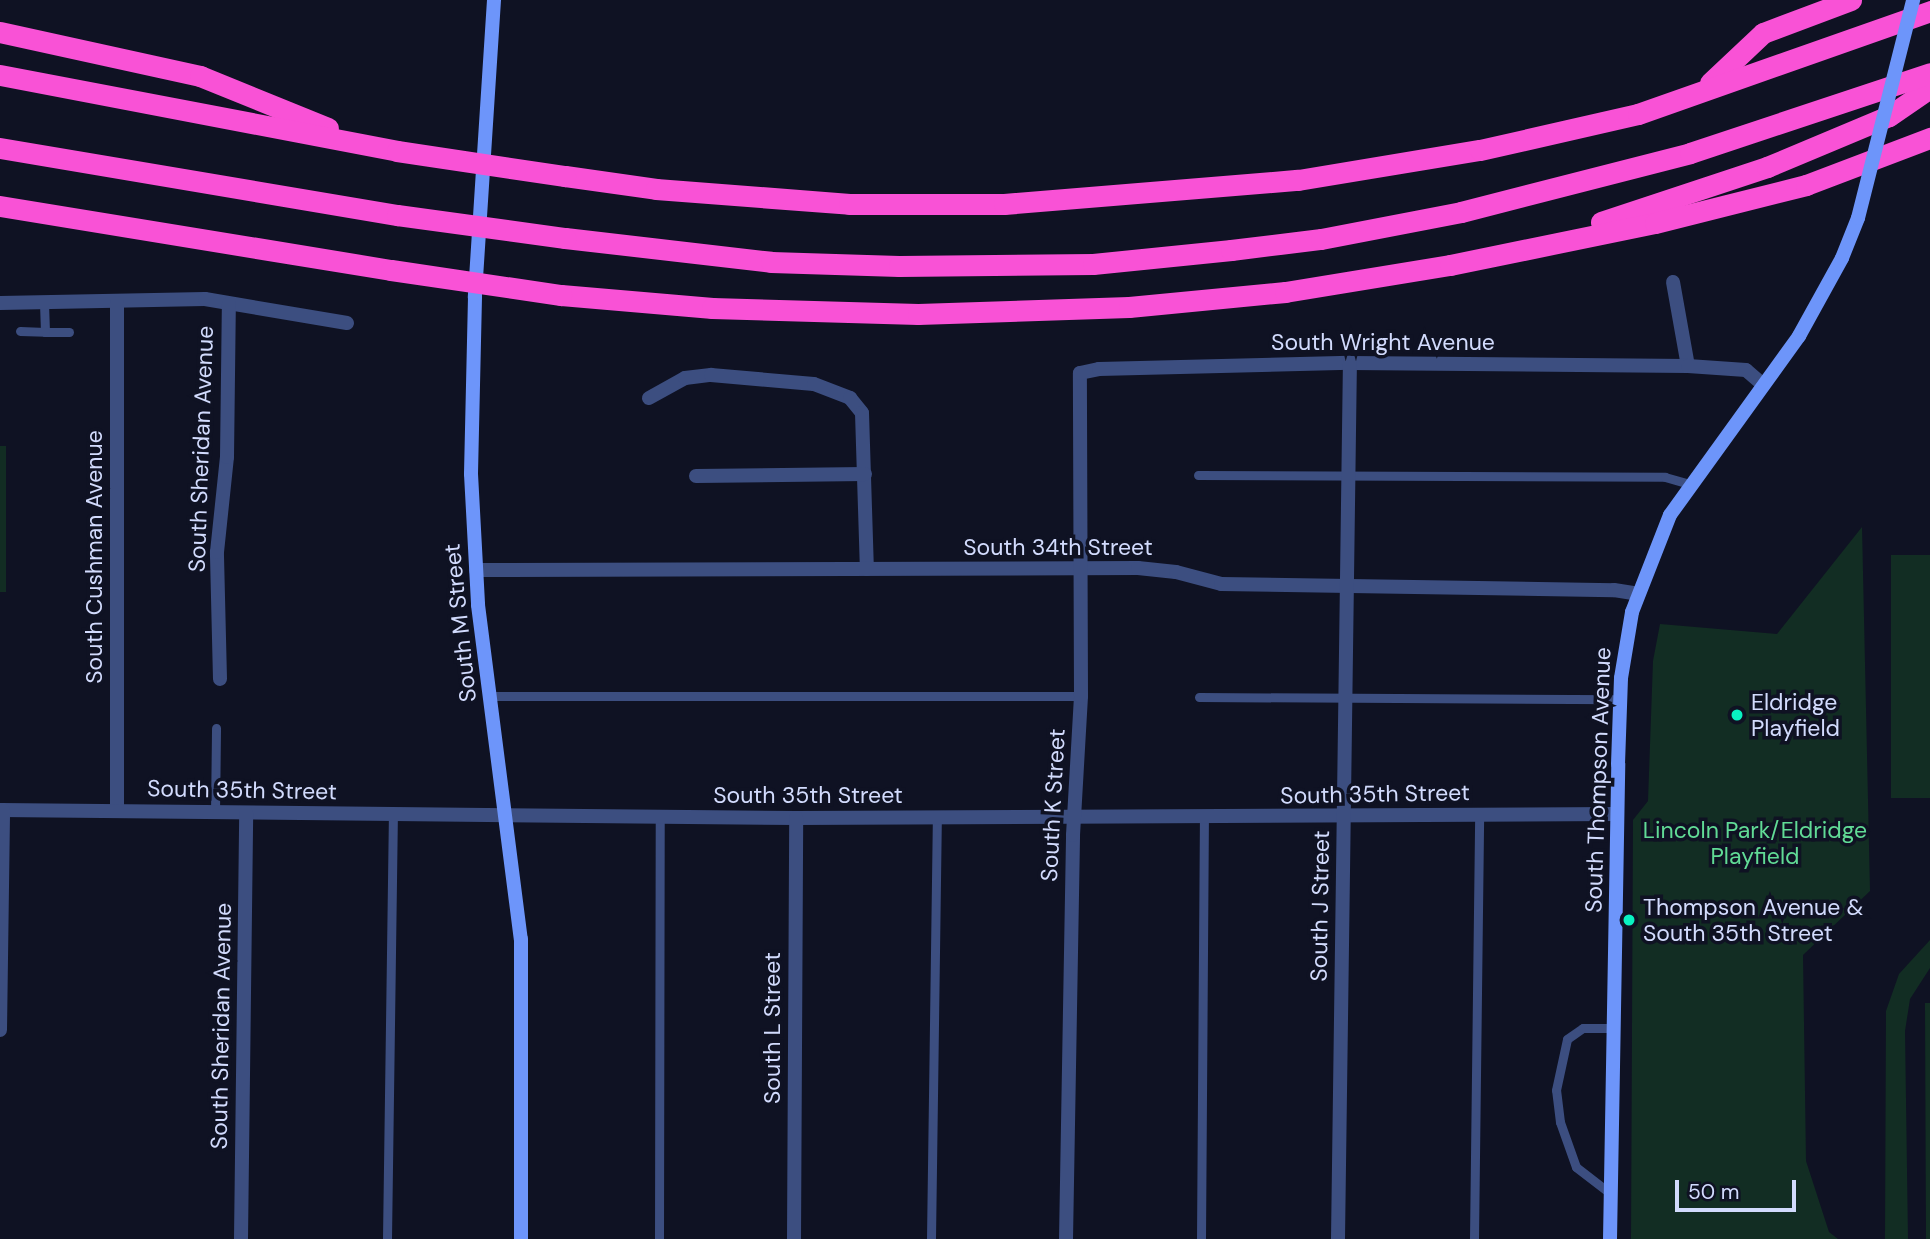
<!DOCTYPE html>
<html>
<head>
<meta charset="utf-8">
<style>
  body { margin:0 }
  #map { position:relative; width:1930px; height:1239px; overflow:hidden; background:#0f1223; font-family:"DM Sans",sans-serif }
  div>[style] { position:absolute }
  .green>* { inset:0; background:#122d23; transform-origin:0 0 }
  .lane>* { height:9px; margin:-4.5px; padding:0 4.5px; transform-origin:4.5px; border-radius:4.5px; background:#3c4e80 }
  .street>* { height:14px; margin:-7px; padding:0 7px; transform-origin:7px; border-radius:7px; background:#3c4e80 }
  .secondary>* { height:14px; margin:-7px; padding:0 7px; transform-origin:7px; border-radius:7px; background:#6d95fa }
  .highway>* { height:21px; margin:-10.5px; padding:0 10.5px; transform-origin:10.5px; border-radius:10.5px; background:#f952d6 }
  .secondary-bridge>* { height:14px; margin:-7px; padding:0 7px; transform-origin:7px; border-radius:7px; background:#6d95fa }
  .highway-bridge>* { height:21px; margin:-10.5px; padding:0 10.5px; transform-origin:10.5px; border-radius:10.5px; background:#f952d6 }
  .dots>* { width:19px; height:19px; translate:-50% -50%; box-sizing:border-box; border:4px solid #0f1223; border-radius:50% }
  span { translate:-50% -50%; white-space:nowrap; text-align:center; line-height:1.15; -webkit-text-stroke:7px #0f1223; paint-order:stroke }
  .street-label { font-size:23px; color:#d2dbfd }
  .poi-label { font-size:23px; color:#d2dbfd }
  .left { translate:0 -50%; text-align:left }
  .park-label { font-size:23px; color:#61db96 }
  .scale { position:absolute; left:1675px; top:1180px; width:121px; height:32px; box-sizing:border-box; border:4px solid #d2dbfd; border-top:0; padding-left:9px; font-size:21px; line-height:24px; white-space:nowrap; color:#d2dbfd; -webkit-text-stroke:5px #0f1223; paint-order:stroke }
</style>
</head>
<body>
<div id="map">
  <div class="green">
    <div style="left:0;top:446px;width:6px;height:146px"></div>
    <div style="clip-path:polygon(1862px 527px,1870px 891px,1803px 955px,1806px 1161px,1829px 1232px,1838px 1239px,1631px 1239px,1633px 820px,1648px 801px,1653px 661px,1660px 624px,1777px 634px)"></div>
    <div style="left:1930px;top:555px;width:243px;height:39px;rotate:90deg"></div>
    <div style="clip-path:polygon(1930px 940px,1930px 968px,1910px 999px,1905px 1031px,1908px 1239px,1885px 1239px,1886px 1011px,1899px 974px)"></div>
    <div style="clip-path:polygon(1925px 1003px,1930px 1003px,1930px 1239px,1926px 1239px)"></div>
  </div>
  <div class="lane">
    <div style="left:44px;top:303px;width:29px;rotate:88deg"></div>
    <div style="left:45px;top:332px;width:24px"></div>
    <div style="left:20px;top:331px;width:25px;rotate:2deg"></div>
    <div style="left:1198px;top:475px;width:467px;rotate:0.2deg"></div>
    <div style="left:1665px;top:477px;width:26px;rotate:16deg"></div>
    <div style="left:491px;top:696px;width:590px"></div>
    <div style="left:1199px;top:697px;width:422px;rotate:0.3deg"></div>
    <div style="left:215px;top:813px;width:85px;rotate:-89.3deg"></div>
    <div style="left:1611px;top:1194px;width:44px;rotate:-142.4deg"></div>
    <div style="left:1576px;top:1167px;width:48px;rotate:-109.6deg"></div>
    <div style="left:1560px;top:1122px;width:32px;rotate:-97deg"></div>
    <div style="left:1556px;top:1090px;width:52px;rotate:-77.8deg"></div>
    <div style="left:1567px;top:1039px;width:19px;rotate:-35deg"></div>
    <div style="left:1583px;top:1028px;width:30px"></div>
    <div style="left:387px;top:1239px;width:424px;rotate:-89.2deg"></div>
    <div style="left:659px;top:1239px;width:422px;rotate:-89.9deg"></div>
    <div style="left:931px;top:1239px;width:421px;rotate:-89.2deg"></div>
    <div style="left:1201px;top:1239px;width:421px;rotate:-89.6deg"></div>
    <div style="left:1474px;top:1239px;width:423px;rotate:-89.3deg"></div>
  </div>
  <div class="street">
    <div style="left:1673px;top:282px;width:85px;rotate:79.9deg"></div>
    <div style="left:0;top:303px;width:205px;rotate:-1.1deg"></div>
    <div style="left:205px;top:299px;width:144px;rotate:9.6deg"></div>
    <div style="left:117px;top:303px;width:508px;rotate:90deg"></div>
    <div style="left:649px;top:398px;width:41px;rotate:-29.1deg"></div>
    <div style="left:685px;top:378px;width:26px;rotate:-7deg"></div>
    <div style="left:711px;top:375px;width:103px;rotate:5deg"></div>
    <div style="left:814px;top:384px;width:39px;rotate:21deg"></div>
    <div style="left:850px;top:398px;width:19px;rotate:51deg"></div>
    <div style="left:862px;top:413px;width:156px;rotate:88.2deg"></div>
    <div style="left:696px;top:476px;width:169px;rotate:-0.7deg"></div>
    <div style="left:476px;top:570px;width:662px;rotate:-0.17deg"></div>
    <div style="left:1138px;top:568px;width:38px;rotate:6deg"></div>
    <div style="left:1176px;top:572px;width:47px;rotate:14.9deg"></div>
    <div style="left:1221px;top:584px;width:393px;rotate:0.9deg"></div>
    <div style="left:1614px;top:590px;width:24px;rotate:9deg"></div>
    <div style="left:220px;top:679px;width:127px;rotate:-91.4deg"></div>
    <div style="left:217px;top:552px;width:96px;rotate:-84deg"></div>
    <div style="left:227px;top:457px;width:153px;rotate:-89.3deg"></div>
    <div style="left:0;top:810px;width:796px;rotate:0.58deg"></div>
    <div style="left:796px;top:818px;width:820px;rotate:-0.28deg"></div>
    <div style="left:0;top:1030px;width:220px;rotate:-89.2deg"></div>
    <div style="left:241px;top:1239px;width:426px;rotate:-89.3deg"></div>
    <div style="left:794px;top:1239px;width:421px;rotate:-89.7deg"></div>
    <div style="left:1066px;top:1239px;width:404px;rotate:-89deg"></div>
    <div style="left:1073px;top:835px;width:139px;rotate:-86.7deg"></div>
    <div style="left:1081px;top:696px;width:323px;rotate:-90.2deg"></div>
    <div style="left:1080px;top:373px;width:19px;rotate:-12deg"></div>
    <div style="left:1099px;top:369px;width:251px;rotate:-1.4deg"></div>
    <div style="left:1350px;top:363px;width:338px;rotate:0.5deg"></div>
    <div style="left:1688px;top:366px;width:58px;rotate:3.9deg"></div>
    <div style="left:1746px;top:370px;width:23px;rotate:41deg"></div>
    <div style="left:1338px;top:1239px;width:876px;rotate:-89.22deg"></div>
  </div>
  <div class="secondary">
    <div style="left:494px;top:0;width:298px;rotate:93.7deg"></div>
    <div style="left:475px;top:297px;width:177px;rotate:91.3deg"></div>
    <div style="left:471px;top:474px;width:131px;rotate:86.9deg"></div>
    <div style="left:478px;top:605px;width:337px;rotate:82.7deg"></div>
    <div style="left:521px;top:939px;width:300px;rotate:90deg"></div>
    <div style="left:1610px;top:1239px;width:475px;rotate:-89deg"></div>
    <div style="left:1618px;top:764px;width:86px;rotate:-88deg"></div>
    <div style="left:1621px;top:678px;width:67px;rotate:-80.5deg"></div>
    <div style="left:1632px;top:612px;width:104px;rotate:-68.6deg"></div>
    <div style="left:1670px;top:515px;width:221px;rotate:-54.2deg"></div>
    <div style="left:1799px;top:336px;width:89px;rotate:-61.1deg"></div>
  </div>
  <div class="highway">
    <div style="left:0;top:32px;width:205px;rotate:12.4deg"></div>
    <div style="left:200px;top:76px;width:138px;rotate:22.1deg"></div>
    <div style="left:0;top:75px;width:404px;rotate:10.8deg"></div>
    <div style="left:1710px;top:83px;width:73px;rotate:-43.3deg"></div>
    <div style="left:1763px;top:33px;width:94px;rotate:-20.6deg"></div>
    <div style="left:0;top:148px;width:403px;rotate:9.6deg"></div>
    <div style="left:565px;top:176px;width:92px;rotate:8.1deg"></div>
    <div style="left:656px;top:189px;width:194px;rotate:4.4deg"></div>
    <div style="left:849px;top:204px;width:155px"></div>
    <div style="left:1004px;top:204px;width:295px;rotate:-4.7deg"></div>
    <div style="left:1298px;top:180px;width:184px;rotate:-9.4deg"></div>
    <div style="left:1480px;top:150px;width:162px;rotate:-12.8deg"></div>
    <div style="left:1638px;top:114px;width:310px;rotate:-19.4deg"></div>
    <div style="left:0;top:206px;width:396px;rotate:9.3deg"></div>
    <div style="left:1601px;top:222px;width:175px;rotate:-18.3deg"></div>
    <div style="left:1767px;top:167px;width:132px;rotate:-22.7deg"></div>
    <div style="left:1889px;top:116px;width:50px;rotate:-34.3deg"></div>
    <div style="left:565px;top:238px;width:207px;rotate:6.6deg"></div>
    <div style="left:771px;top:262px;width:128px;rotate:1.8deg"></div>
    <div style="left:899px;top:266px;width:194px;rotate:-0.6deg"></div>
    <div style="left:1093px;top:264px;width:139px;rotate:-5.8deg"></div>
    <div style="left:1231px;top:250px;width:91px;rotate:-7deg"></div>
    <div style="left:1321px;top:239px;width:143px;rotate:-10.9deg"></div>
    <div style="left:1461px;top:212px;width:236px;rotate:-14.4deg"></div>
    <div style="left:1690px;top:153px;width:253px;rotate:-18.4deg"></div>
    <div style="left:561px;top:295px;width:152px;rotate:4.9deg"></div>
    <div style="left:712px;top:308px;width:206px;rotate:1.7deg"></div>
    <div style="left:918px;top:314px;width:211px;rotate:-1.9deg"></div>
    <div style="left:1129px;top:307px;width:157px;rotate:-5.5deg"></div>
    <div style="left:1285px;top:292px;width:167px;rotate:-9.3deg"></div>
    <div style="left:1450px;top:265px;width:209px;rotate:-11.6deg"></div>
    <div style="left:1655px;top:223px;width:156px;rotate:-14.1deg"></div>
    <div style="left:1806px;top:185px;width:133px;rotate:-20.8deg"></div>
  </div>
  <div class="secondary-bridge">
    <div style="left:1842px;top:258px;width:43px;rotate:-68.2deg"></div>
    <div style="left:1858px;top:218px;width:225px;rotate:-75.8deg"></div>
  </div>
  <div class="highway-bridge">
    <div style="left:397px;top:151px;width:170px;rotate:8.5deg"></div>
    <div style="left:397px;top:215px;width:170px;rotate:7.8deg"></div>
    <div style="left:391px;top:270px;width:172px;rotate:8.4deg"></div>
  </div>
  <div class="dots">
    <div style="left:1737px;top:715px;background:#09f3c1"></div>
    <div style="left:1629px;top:920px;background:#09f3c1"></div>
  </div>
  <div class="street-label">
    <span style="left:1383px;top:342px">South Wright Avenue</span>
    <span style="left:201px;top:449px;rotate:-88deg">South Sheridan Avenue</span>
    <span style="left:1058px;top:547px">South 34th Street</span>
    <span style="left:94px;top:557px;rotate:-90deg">South Cushman Avenue</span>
    <span style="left:460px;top:623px;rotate:-96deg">South M Street</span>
    <span style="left:1598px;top:780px;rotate:-88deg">South Thompson Avenue</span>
    <span style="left:242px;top:790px;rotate:1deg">South 35th Street</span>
    <span style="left:1375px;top:794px;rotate:-1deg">South 35th Street</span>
    <span style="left:808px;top:795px">South 35th Street</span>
    <span style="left:1053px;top:805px;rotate:-87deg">South K Street</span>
    <span style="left:1320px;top:906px;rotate:-89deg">South J Street</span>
    <span style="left:221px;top:1026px;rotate:-89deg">South Sheridan Avenue</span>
    <span style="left:772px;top:1028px;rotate:-90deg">South L Street</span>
  </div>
  <div class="poi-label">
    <span class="left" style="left:1751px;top:715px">Eldridge<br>Playfield</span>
    <span class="left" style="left:1643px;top:920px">Thompson Avenue &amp;<br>South 35th Street</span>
  </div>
  <div class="park-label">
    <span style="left:1755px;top:843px">Lincoln Park/Eldridge<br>Playfield</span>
  </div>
  <div class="scale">50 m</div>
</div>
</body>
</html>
